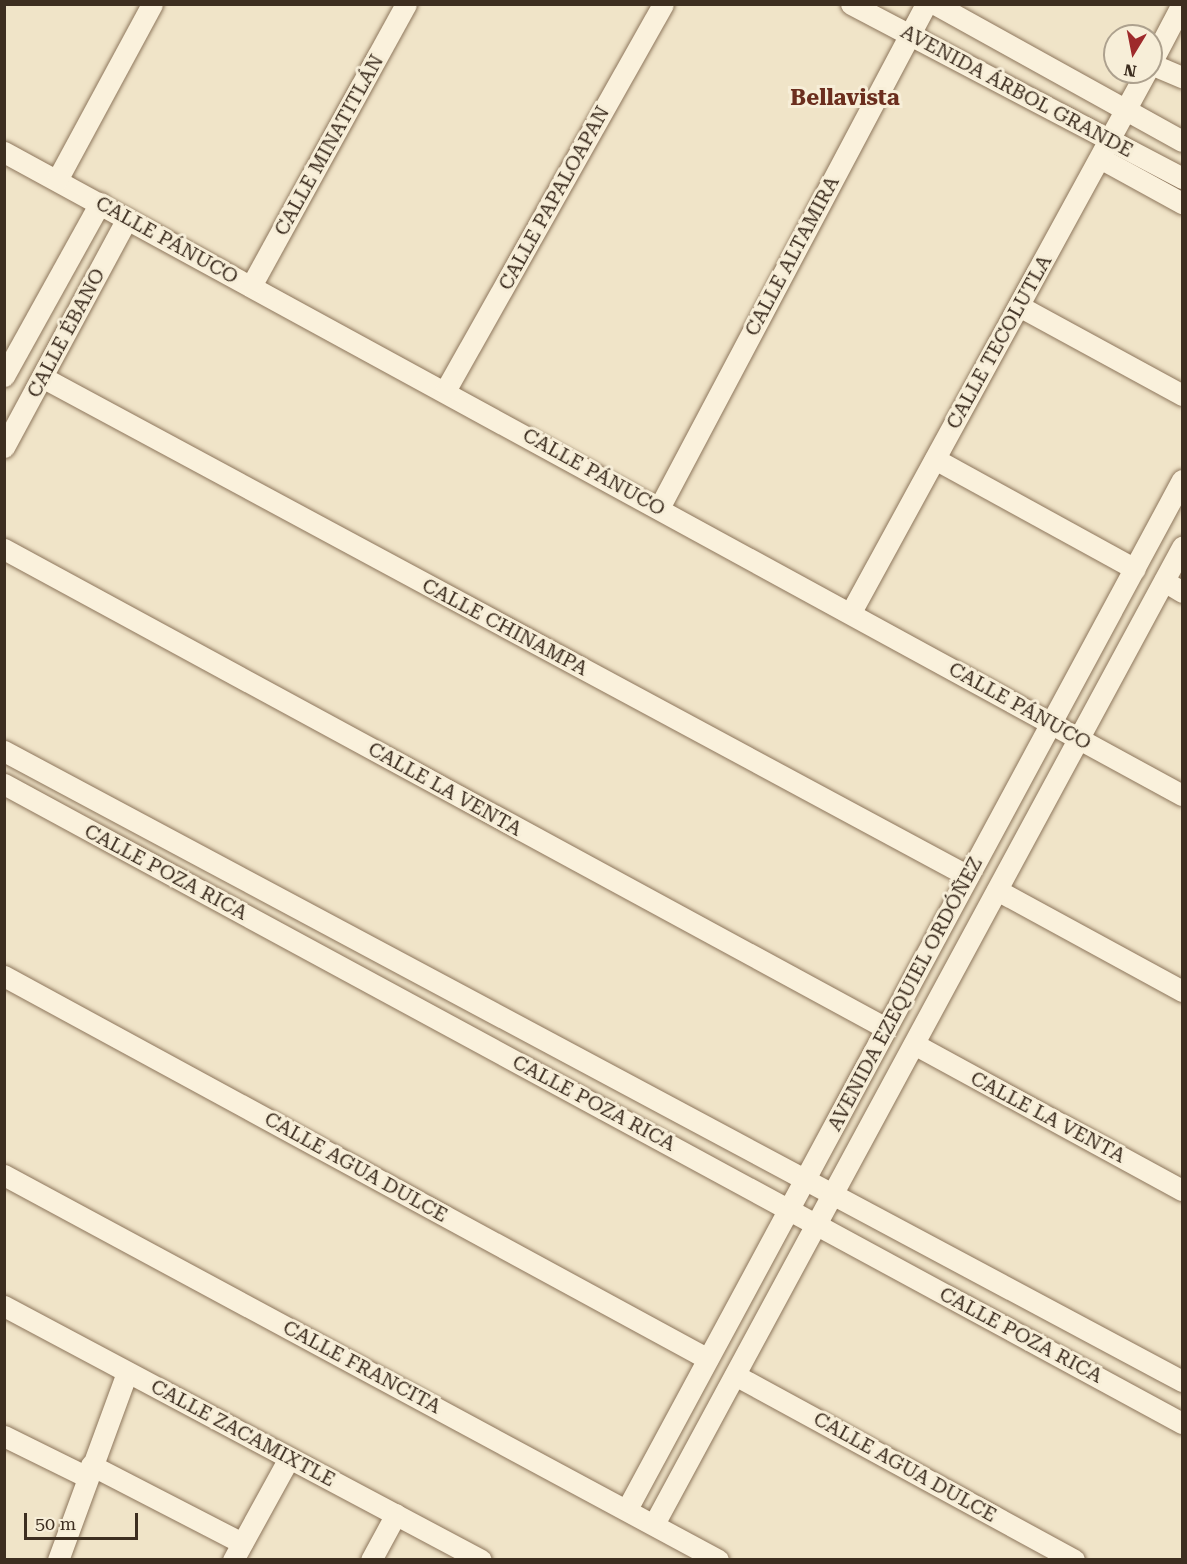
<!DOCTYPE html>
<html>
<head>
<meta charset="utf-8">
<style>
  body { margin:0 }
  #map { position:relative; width:1187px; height:1564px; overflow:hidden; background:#f0e4c8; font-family:"Roboto Serif",serif }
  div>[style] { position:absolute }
  .roads { filter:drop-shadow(0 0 2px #8d765c) drop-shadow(0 0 2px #8d765c) }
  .minor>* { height:21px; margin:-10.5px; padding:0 10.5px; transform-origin:10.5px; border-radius:10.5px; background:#faf1dc }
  span { translate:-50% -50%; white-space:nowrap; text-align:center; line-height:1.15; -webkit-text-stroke:6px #f7eed8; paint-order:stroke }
  .street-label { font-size:20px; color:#3d2e20 }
  .quarter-label { font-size:22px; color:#6b2e1e; font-weight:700 }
  .frame { position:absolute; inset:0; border:6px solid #3d2e20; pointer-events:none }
  .north { position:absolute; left:1103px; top:24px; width:60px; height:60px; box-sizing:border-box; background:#f7eed8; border:2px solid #ada18e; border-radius:50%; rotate:190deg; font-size:16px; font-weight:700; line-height:24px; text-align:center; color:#3d2e20 }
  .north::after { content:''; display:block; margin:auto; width:21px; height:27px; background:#9e2a2b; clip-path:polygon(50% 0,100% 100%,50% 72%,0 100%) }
  .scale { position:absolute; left:24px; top:1513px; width:114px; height:27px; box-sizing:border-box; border:3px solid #3d2e20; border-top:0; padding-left:8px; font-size:18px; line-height:21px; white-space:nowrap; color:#3d2e20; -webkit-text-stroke:4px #f7eed8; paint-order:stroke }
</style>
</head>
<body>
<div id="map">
  <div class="roads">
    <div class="minor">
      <div style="left:851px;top:4px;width:374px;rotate:27.7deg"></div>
      <div style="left:935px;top:4px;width:282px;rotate:29deg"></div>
      <div style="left:1151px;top:63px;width:67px;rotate:-62.3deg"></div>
      <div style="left:1151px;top:64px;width:34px;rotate:23deg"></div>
      <div style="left:4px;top:152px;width:1342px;rotate:28.63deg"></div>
      <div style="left:1100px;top:158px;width:94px;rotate:28.8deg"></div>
      <div style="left:57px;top:180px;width:200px;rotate:-61.6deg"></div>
      <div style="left:251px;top:286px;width:322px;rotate:-61.2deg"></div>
      <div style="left:1019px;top:306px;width:186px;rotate:28.6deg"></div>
      <div style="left:4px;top:376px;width:198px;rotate:-61deg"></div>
      <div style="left:42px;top:377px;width:1052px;rotate:28.32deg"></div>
      <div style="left:445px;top:391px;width:444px;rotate:-60.6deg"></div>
      <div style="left:4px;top:447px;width:259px;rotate:-61.7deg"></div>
      <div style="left:935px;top:459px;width:228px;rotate:28.8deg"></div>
      <div style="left:659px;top:508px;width:570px;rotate:-62.09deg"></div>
      <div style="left:4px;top:549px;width:1004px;rotate:28.51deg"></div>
      <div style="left:1164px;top:581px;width:21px;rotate:31deg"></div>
      <div style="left:851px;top:612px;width:615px;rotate:-61.35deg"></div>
      <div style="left:4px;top:751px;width:1336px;rotate:28.14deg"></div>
      <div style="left:4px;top:784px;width:1340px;rotate:28.48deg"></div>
      <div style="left:997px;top:890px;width:211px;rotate:28.6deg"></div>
      <div style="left:4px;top:976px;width:801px;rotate:28.55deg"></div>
      <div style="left:914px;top:1044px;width:305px;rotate:28.6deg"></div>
      <div style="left:4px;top:1175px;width:811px;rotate:28.33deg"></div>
      <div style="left:4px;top:1306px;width:540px;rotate:28.04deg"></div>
      <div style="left:735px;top:1375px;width:386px;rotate:28.6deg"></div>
      <div style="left:4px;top:1436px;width:93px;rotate:26.3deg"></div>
      <div style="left:91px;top:1465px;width:170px;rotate:27.3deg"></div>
      <div style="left:627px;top:1509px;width:1169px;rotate:-61.66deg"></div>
      <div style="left:654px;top:1524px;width:1111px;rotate:-61.61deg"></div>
      <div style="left:58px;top:1560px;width:200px;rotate:-69.8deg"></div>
      <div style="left:233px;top:1560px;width:116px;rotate:-61.2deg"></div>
      <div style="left:371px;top:1560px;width:52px;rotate:-61.5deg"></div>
    </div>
  </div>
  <div class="street-label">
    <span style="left:1017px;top:91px;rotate:28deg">AVENIDA ÁRBOL GRANDE</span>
    <span style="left:329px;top:145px;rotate:-61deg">CALLE MINATITLÁN</span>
    <span style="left:554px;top:198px;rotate:-61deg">CALLE PAPALOAPAN</span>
    <span style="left:167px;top:240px;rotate:29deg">CALLE PÁNUCO</span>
    <span style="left:792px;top:256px;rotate:-62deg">CALLE ALTAMIRA</span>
    <span style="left:66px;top:333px;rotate:-62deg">CALLE ÉBANO</span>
    <span style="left:999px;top:342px;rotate:-61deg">CALLE TECOLUTLA</span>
    <span style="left:594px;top:472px;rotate:29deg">CALLE PÁNUCO</span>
    <span style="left:505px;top:627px;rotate:28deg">CALLE CHINAMPA</span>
    <span style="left:1020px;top:706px;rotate:29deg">CALLE PÁNUCO</span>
    <span style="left:445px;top:789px;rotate:29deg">CALLE LA VENTA</span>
    <span style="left:166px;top:872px;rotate:28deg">CALLE POZA RICA</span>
    <span style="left:905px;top:994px;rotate:-62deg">AVENIDA EZEQUIEL ORDÓÑEZ</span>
    <span style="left:594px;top:1103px;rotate:28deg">CALLE POZA RICA</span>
    <span style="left:1048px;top:1117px;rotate:28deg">CALLE LA VENTA</span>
    <span style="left:356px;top:1167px;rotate:29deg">CALLE AGUA DULCE</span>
    <span style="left:1021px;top:1335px;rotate:28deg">CALLE POZA RICA</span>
    <span style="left:362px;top:1367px;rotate:28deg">CALLE FRANCITA</span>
    <span style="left:243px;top:1433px;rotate:28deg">CALLE ZACAMIXTLE</span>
    <span style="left:905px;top:1467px;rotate:29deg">CALLE AGUA DULCE</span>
  </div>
  <div class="quarter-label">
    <span style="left:845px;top:98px">Bellavista</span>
  </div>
  <div class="frame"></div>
  <div class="north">N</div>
  <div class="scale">50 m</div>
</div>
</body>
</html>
